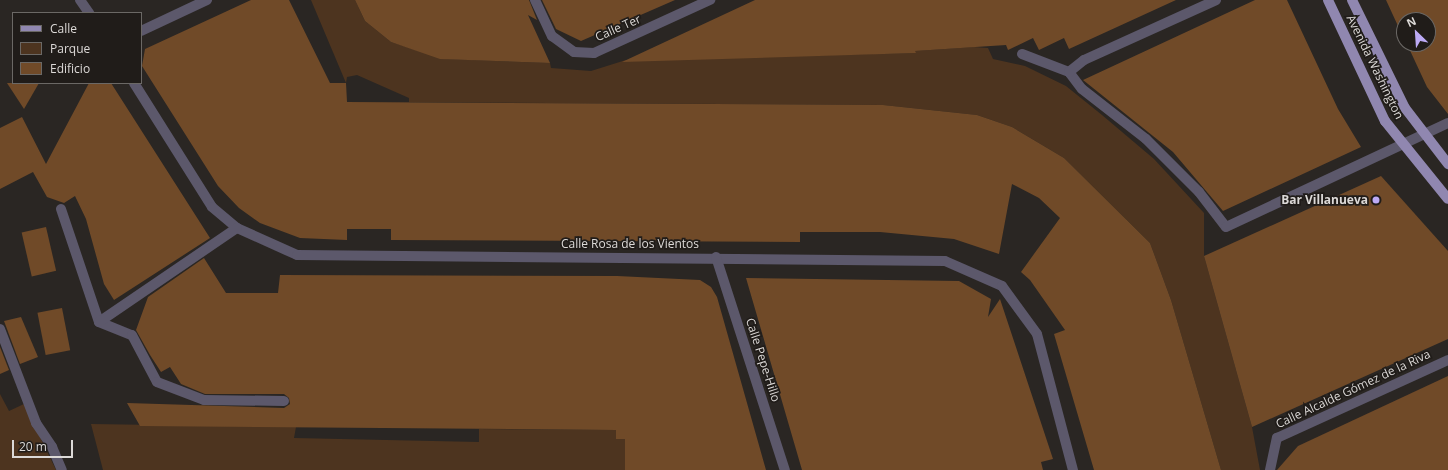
<!DOCTYPE html>
<html>
<head>
<meta charset="utf-8">
<style>
  body { margin:0 }
  #map { position:relative; width:1448px; height:470px; overflow:hidden; background:#2a2623; font-family:"Open Sans",sans-serif }
  div>[style] { position:absolute }
  .green>* { inset:0; background:#4d341f }
  .building>* { inset:0; background:#704a28; transform-origin:0 0 }
  .minor>* { height:10px; margin:-5px; padding:0 5px; transform-origin:5px; border-radius:5px; background:#5c586b }
  .major>* { height:10px; margin:-5px; padding:0 5px; transform-origin:5px; border-radius:5px; background:#9087b0 }
  .dots>* { width:11px; height:11px; translate:-50% -50%; box-sizing:border-box; border:2px solid #201c19; border-radius:50% }
  span { translate:-50% -50%; white-space:nowrap; text-align:center; line-height:1.15; -webkit-text-stroke:3.5px #201c19; paint-order:stroke }
  .street-label { font-size:12px; color:#dcd9d7 }
  .poi-label { font-size:12px; color:#dcd9d7; font-weight:700 }
  .right { translate:-100% -50%; text-align:right }
  .legend { position:absolute; left:12px; top:12px; width:130px; height:72px; box-sizing:border-box; background:#201c19; border:1px solid #6b6865; margin:0; padding:5px 7px; list-style:none; font-size:12px; color:#dcd9d7 }
  .legend li { display:flex; align-items:center; gap:8px; height:20px }
  .legend b { width:20px; border:1px solid #6b6865 }
  .north { position:absolute; left:1396px; top:12px; width:40px; height:40px; box-sizing:border-box; background:#201c19; border:1px solid #6b6865; border-radius:50%; rotate:335deg; font-size:11px; font-weight:700; line-height:16px; text-align:center; color:#dcd9d7 }
  .north::after { content:''; display:block; margin:auto; width:14px; height:18px; background:#bcaaf5; clip-path:polygon(50% 0,100% 100%,50% 72%,0 100%) }
  .scale { position:absolute; left:12px; top:440px; width:61px; height:18px; box-sizing:border-box; border:2px solid #dcd9d7; border-top:0; padding-left:5px; font-size:12px; line-height:14px; white-space:nowrap; color:#dcd9d7; -webkit-text-stroke:3px #201c19; paint-order:stroke }
</style>
</head>
<body>
<div id="map">
  <div class="green">
    <div style="clip-path:polygon(311px 0,355px 0,365px 21px,391px 42px,445px 59px,550px 63px,551px 68px,591px 71px,626px 60px,915px 53px,915px 51px,974px 47px,988px 48px,993px 59px,1025px 66px,1066px 86px,1102px 115px,1154px 159px,1204px 213px,1204px 256px,1252px 427px,1260px 470px,1221px 470px,1171px 300px,1150px 243px,1064px 158px,1012px 127px,977px 115px,883px 105px,409px 102px,409px 98px,357px 75px,347px 77px,346px 83px)"></div>
    <div style="clip-path:polygon(0 394px,9px 411px,24px 404px,56px 470px,0 470px)"></div>
    <div style="clip-path:polygon(91px 424px,296px 427px,294px 438px,479px 442px,479px 429px,616px 430px,625px 439px,625px 470px,103px 470px)"></div>
  </div>
  <div class="building">
    <div style="clip-path:polygon(251px 0,289px 0,330px 83px,346px 83px,347px 102px,883px 105px,977px 115px,1012px 127px,1064px 158px,1150px 243px,1171px 300px,1221px 470px,1094px 470px,1054px 334px,1065px 330px,1030px 280px,1021px 272px,1060px 218px,1039px 198px,1012px 184px,999px 254px,954px 239px,880px 232px,800px 232px,800px 242px,391px 240px,391px 229px,347px 229px,347px 240px,300px 238px,260px 223px,239px 208px,218px 186px,142px 66px,145px 49px)"></div>
    <div style="clip-path:polygon(355px 0,529px 0,537px 20px,528px 15px,550px 63px,440px 59px,391px 42px,365px 21px)"></div>
    <div style="clip-path:polygon(542px 0,675px 0,581px 41px,556px 29px)"></div>
    <div style="clip-path:polygon(755px 0,1176px 0,1069px 49px,1064px 38px,1039px 50px,1033px 38px,1008px 50px,1006px 45px,915px 51px,916px 53px,622px 62px)"></div>
    <div style="clip-path:polygon(1255px 0,1287px 0,1338px 109px,1361px 147px,1223px 211px,1173px 152px,1083px 80px)"></div>
    <div style="clip-path:polygon(1386px 0,1448px 0,1448px 114px,1427px 87px,1407px 44px,1428px 44px,1428px 20px,1404px 20px,1404px 39px)"></div>
    <div style="clip-path:polygon(7px 83px,39px 83px,24px 109px)"></div>
    <div style="clip-path:polygon(89px 83px,111px 83px,210px 238px,114px 300px,104px 284px,86px 219px,75px 196px,64px 203px,47px 197px,33px 172px,0 189px,0 128px,22px 117px,46px 164px)"></div>
    <div style="clip-path:polygon(1381px 176px,1448px 251px,1448px 339px,1252px 427px,1204px 256px)"></div>
    <div style="left:46px;top:227px;width:45px;height:25px;rotate:77deg"></div>
    <div style="clip-path:polygon(204px 258px,226px 293px,278px 293px,280px 275px,617px 276px,700px 280px,711px 287px,717px 297px,766px 470px,625px 470px,625px 439px,616px 439px,616px 430px,140px 426px,127px 403px,284px 408px,290px 404px,289px 398px,284px 394px,205px 394px,181px 384px,170px 367px,161px 372px,150px 355px,136px 330px,148px 297px)"></div>
    <div style="clip-path:polygon(746px 278px,959px 281px,991px 299px,988px 317px,1000px 299px,1053px 459px,1041px 462px,1043px 470px,802px 470px)"></div>
    <div style="left:62px;top:308px;width:43px;height:25px;rotate:79deg"></div>
    <div style="clip-path:polygon(21px 317px,38px 357px,20px 364px,4px 321px)"></div>
    <div style="clip-path:polygon(0 347px,9px 370px,0 374px)"></div>
    <div style="clip-path:polygon(1448px 376px,1448px 470px,1277px 470px,1298px 446px)"></div>
  </div>
  <div class="minor">
    <div style="left:80px;top:0;width:16px;rotate:55deg"></div>
    <div style="left:535px;top:0;width:40px;rotate:65deg"></div>
    <div style="left:552px;top:36px;width:27px;rotate:36deg"></div>
    <div style="left:574px;top:52px;width:20px;rotate:3deg"></div>
    <div style="left:594px;top:53px;width:128px;rotate:-24.6deg"></div>
    <div style="left:141px;top:31px;width:73px;rotate:-25.2deg"></div>
    <div style="left:1022px;top:54px;width:50px;rotate:21deg"></div>
    <div style="left:1069px;top:72px;width:21px;rotate:53deg"></div>
    <div style="left:1082px;top:89px;width:81px;rotate:38deg"></div>
    <div style="left:1146px;top:139px;width:75px;rotate:45deg"></div>
    <div style="left:1199px;top:192px;width:44px;rotate:52.4deg"></div>
    <div style="left:1226px;top:227px;width:245px;rotate:-25.1deg"></div>
    <div style="left:1069px;top:72px;width:19px;rotate:-39deg"></div>
    <div style="left:1084px;top:60px;width:145px;rotate:-24.4deg"></div>
    <div style="left:134px;top:83px;width:146px;rotate:57.8deg"></div>
    <div style="left:212px;top:207px;width:33px;rotate:40deg"></div>
    <div style="left:237px;top:228px;width:66px;rotate:24.2deg"></div>
    <div style="left:297px;top:255px;width:648px;rotate:0.53deg"></div>
    <div style="left:945px;top:261px;width:62px;rotate:23.7deg"></div>
    <div style="left:1002px;top:286px;width:59px;rotate:53.9deg"></div>
    <div style="left:1037px;top:334px;width:141px;rotate:75.2deg"></div>
    <div style="left:61px;top:209px;width:119px;rotate:71.4deg"></div>
    <div style="left:716px;top:257px;width:224px;rotate:72.1deg"></div>
    <div style="left:99px;top:322px;width:35px;rotate:22deg"></div>
    <div style="left:132px;top:335px;width:53px;rotate:62deg"></div>
    <div style="left:157px;top:382px;width:50px;rotate:21deg"></div>
    <div style="left:204px;top:400px;width:80px;rotate:0.7deg"></div>
    <div style="left:99px;top:322px;width:167px;rotate:-34.3deg"></div>
    <div style="left:0;top:329px;width:101px;rotate:69deg"></div>
    <div style="left:36px;top:423px;width:29px;rotate:56deg"></div>
    <div style="left:52px;top:447px;width:25px;rotate:67deg"></div>
    <div style="left:1270px;top:470px;width:33px;rotate:-78deg"></div>
    <div style="left:1277px;top:438px;width:188px;rotate:-24.5deg"></div>
  </div>
  <div class="major">
    <div style="left:1328px;top:0;width:134px;rotate:64.8deg"></div>
    <div style="left:1385px;top:121px;width:100px;rotate:51.1deg"></div>
    <div style="left:1352px;top:0;width:120px;rotate:63.9deg"></div>
    <div style="left:1405px;top:108px;width:71px;rotate:52.5deg"></div>
  </div>
  <div class="dots">
    <div style="left:1376px;top:200px;background:#bcaaf5"></div>
  </div>
  <div class="street-label">
    <span style="left:618px;top:28px;rotate:-24deg">Calle Ter</span>
    <span style="left:1375px;top:67px;rotate:64deg">Avenida Washington</span>
    <span style="left:630px;top:244px">Calle Rosa de los Vientos</span>
    <span style="left:763px;top:360px;rotate:72deg">Calle Pepe-Hillo</span>
    <span style="left:1353px;top:389px;rotate:-25deg">Calle Alcalde Gómez de la Riva</span>
  </div>
  <div class="poi-label">
    <span class="right" style="left:1368px;top:200px">Bar Villanueva</span>
  </div>
  <ul class="legend">
  <li><b style="height:5px;background:#9087b0"></b>Calle</li>
  <li><b style="height:11px;background:#4d341f"></b>Parque</li>
  <li><b style="height:11px;background:#704a28"></b>Edificio</li>
  </ul>
  <div class="north">N</div>
  <div class="scale">20 m</div>
</div>
</body>
</html>
